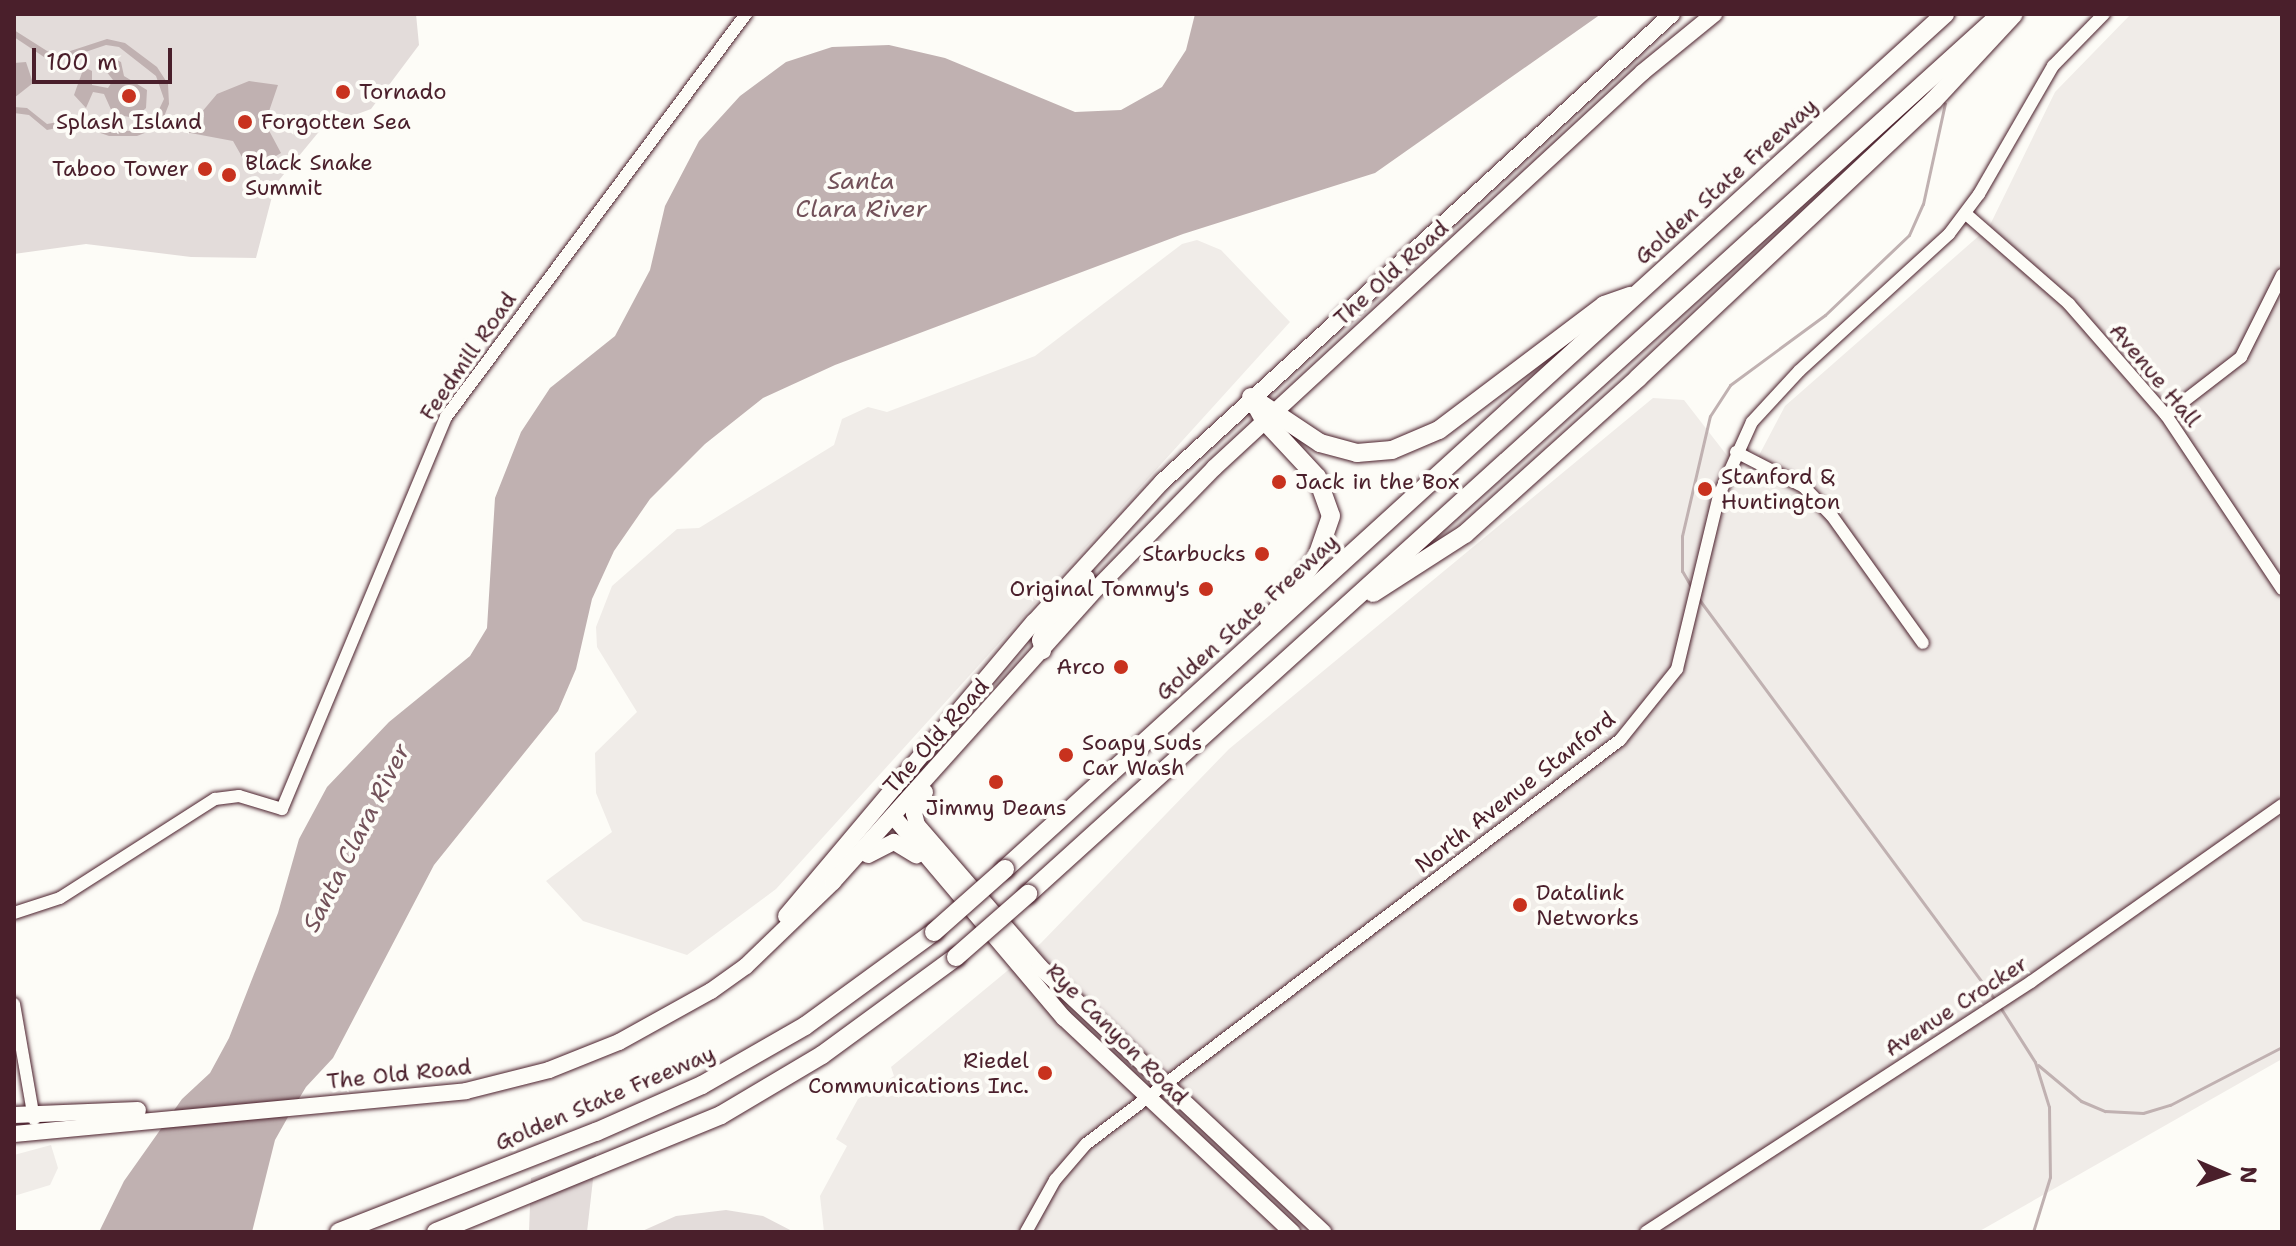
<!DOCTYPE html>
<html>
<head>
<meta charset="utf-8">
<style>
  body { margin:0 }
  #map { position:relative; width:2296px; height:1246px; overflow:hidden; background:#fdfcf7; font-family:"Shantell Sans",sans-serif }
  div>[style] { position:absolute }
  .built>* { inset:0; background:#f0ece8 }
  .green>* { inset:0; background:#e3dcda }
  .water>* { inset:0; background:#c0b1b1 }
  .stream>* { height:3px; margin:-1.5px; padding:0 1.5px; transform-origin:1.5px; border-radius:1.5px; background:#c0b1b1 }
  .roads { filter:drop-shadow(0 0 2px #4a1f2b) drop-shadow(0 0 2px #4a1f2b) }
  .minor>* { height:12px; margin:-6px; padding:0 6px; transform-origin:6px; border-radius:6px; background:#fdfcf7 }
  .major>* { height:16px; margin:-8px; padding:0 8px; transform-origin:8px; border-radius:8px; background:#fdfcf7 }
  .highway>* { height:18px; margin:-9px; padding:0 9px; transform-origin:9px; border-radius:9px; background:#fdfcf7 }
  .bridges { filter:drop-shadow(0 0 2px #4a1f2b) drop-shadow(0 0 2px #4a1f2b) }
  .highway-bridge>* { height:18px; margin:-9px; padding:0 9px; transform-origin:9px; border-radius:9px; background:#fdfcf7 }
  .dots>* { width:22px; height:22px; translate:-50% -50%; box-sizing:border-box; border:4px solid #fdfcf7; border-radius:50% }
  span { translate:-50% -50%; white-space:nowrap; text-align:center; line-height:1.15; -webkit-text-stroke:8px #fdfcf7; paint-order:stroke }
  .poi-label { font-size:22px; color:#4a1f2b }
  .left { translate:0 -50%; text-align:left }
  .right { translate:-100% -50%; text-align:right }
  .street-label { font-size:22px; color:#4a1f2b }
  .water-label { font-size:24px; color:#73525a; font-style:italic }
  .frame { position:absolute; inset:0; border:16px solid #4a1f2b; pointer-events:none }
  .north { position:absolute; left:2184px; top:1134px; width:80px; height:80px; -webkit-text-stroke:6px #fdfcf7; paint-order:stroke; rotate:92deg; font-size:22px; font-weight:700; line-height:32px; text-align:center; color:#4a1f2b }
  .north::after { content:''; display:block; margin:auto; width:28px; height:36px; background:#4a1f2b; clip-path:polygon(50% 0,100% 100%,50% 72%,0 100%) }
  .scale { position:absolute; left:32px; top:48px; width:140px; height:36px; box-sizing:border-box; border:4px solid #4a1f2b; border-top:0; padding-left:10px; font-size:24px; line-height:28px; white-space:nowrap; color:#4a1f2b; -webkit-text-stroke:6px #fdfcf7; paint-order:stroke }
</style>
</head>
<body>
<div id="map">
  <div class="built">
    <div style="clip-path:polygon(2131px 14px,2282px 14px,2282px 1059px,1978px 1232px,824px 1232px,820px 1196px,847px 1146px,836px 1139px,858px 1099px,894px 1076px,891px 1067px,1041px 943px,1229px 749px,1653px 398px,1684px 400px,1746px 480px,1785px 406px,1989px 227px,2055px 92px)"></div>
    <div style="clip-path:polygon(1197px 240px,1221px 250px,1290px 322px,776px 889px,687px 955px,583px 921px,546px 881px,612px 832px,596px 793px,595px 753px,637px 712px,597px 647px,596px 627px,612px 586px,677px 529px,699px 528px,834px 445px,842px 419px,868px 407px,887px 412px,1035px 356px,1182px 244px)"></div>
    <div style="clip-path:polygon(51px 1145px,58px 1168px,50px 1185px,14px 1196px,14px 1155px)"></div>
  </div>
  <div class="green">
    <div style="clip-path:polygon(14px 14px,416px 14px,419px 45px,371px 109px,352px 116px,336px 111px,275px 185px,256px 258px,191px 257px,86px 244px,14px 254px)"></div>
    <div style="clip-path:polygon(596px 1153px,587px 1232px,529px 1232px,531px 1178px)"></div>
    <div style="clip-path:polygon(726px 1210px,763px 1216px,794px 1232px,640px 1232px,676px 1216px)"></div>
  </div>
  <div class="water">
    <div style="clip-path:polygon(1195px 14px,1601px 14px,1375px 173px,1183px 234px,835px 365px,763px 398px,705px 444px,650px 499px,614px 551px,592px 599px,576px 669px,558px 711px,434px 865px,333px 1058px,306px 1087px,288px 1117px,275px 1140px,252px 1232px,99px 1232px,124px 1181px,182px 1099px,210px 1073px,229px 1038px,278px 913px,299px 839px,327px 787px,389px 722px,470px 656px,487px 628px,495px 498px,521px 432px,550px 388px,615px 336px,650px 270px,665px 206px,699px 141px,740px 96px,786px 62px,832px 47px,889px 45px,945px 58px,1075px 112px,1121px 110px,1162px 87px,1186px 50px)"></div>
    <div style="clip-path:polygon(14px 30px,55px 56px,107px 39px,125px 43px,157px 67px,168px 84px,169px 104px,160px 127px,137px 136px,109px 136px,75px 124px,47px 130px,29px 115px,14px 113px,14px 107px,27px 108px,47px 124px,86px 117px,104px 130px,131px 131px,154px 120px,164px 99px,156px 76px,119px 47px,106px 45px,53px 63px,14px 37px)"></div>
    <div style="clip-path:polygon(111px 57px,121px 62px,124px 76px,147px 90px,146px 108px,135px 118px,113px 114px,104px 94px,93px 92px,86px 108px,74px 95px,84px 67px,92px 71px,92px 85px,108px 88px,113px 80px,102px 66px)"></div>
    <div style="clip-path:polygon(26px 62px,33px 83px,14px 98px,14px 63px)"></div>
    <div style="clip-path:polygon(249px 81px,278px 85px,265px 123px,281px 153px,250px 171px,233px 141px,185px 132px,217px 94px)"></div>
  </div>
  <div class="stream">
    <div style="left:1692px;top:588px;width:20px;rotate:-120deg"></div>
    <div style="left:1682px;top:571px;width:35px;rotate:-90deg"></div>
    <div style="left:1682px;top:536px;width:123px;rotate:-76.9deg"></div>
    <div style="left:1710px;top:416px;width:37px;rotate:-57deg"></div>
    <div style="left:1730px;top:385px;width:118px;rotate:-36.4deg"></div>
    <div style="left:1825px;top:315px;width:116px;rotate:-43.6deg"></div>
    <div style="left:1909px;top:235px;width:34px;rotate:-66deg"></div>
    <div style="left:1923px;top:204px;width:103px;rotate:-77.7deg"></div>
    <div style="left:1698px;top:598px;width:501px;rotate:53.52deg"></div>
    <div style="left:2000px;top:1007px;width:65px;rotate:57.5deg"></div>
    <div style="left:2035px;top:1062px;width:47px;rotate:72.7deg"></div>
    <div style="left:2049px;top:1107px;width:70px;rotate:89.2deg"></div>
    <div style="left:2050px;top:1177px;width:58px;rotate:107.2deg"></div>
    <div style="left:2038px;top:1065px;width:56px;rotate:39.9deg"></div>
    <div style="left:2081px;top:1101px;width:26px;rotate:23deg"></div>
    <div style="left:2105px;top:1111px;width:38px;rotate:3deg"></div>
    <div style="left:2143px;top:1113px;width:28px;rotate:-17deg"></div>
    <div style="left:2170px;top:1105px;width:126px;rotate:-27.4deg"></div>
  </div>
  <div class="roads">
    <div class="minor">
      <div style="left:1966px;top:214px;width:137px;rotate:41.1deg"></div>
      <div style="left:2069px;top:304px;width:147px;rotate:48.9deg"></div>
      <div style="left:2166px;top:415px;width:209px;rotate:56.3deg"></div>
      <div style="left:2166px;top:415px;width:95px;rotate:-37.7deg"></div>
      <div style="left:2241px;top:357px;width:92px;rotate:-63.4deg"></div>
      <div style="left:1736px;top:452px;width:76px;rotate:27.2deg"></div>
      <div style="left:1804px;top:487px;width:40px;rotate:46deg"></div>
      <div style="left:1832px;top:516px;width:156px;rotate:54.4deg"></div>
      <div style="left:14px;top:913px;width:48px;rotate:-18.1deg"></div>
      <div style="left:60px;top:898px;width:184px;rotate:-32.6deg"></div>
      <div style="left:215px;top:799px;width:24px;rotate:-7deg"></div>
      <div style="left:239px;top:796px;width:45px;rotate:16.8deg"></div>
      <div style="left:282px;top:809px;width:425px;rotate:-67.3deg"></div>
      <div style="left:446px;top:417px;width:502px;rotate:-53.34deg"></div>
      <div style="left:14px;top:1004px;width:117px;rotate:80.1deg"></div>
      <div style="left:1026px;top:1232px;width:60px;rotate:-60.9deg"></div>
      <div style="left:1055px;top:1180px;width:48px;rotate:-49.3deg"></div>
      <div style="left:1086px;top:1144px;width:670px;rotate:-37.11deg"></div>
      <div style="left:1620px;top:740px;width:91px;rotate:-51.2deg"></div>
      <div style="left:1677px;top:669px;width:179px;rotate:-76.4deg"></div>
      <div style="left:1719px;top:495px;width:80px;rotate:-65.7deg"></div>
      <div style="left:1752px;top:422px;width:69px;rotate:-47.3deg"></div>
      <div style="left:1799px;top:371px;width:203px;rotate:-42.4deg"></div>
      <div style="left:1949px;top:234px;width:50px;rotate:-53.1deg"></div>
      <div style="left:1979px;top:194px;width:148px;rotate:-60deg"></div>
      <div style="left:2053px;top:66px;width:73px;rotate:-45.6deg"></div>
      <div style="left:1646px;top:1232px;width:459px;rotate:-33deg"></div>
      <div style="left:2031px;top:982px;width:307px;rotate:-35.2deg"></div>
    </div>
    <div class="major">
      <div style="left:1043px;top:651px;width:11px;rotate:-105deg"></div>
      <div style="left:1040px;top:640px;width:10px;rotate:-66deg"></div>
      <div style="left:1044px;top:631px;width:68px;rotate:-50.9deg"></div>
      <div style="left:925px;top:792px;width:24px;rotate:118deg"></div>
      <div style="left:914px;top:813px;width:12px;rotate:76deg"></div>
      <div style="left:917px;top:825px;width:188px;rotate:49.1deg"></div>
      <div style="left:1040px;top:967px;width:388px;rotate:43.1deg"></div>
      <div style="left:893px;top:816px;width:265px;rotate:49.8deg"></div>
      <div style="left:1064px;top:1018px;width:313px;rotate:43.2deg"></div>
      <div style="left:868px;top:855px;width:29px;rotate:-27deg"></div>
      <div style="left:894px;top:842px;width:26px;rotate:31deg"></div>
      <div style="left:786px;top:916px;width:385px;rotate:-49.9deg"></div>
      <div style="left:1034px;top:622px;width:190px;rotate:-47.6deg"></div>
      <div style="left:1162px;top:482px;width:692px;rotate:-42.54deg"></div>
      <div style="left:14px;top:1115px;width:124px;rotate:-2.3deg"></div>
      <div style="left:14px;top:1134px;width:454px;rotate:-5.4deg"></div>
      <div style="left:466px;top:1091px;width:86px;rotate:-14.2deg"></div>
      <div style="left:549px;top:1070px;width:75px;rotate:-21.8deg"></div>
      <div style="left:619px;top:1042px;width:105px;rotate:-29deg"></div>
      <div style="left:711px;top:991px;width:43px;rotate:-35.5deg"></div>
      <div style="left:746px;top:966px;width:121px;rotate:-44deg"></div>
      <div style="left:833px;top:882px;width:397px;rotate:-48.1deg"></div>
      <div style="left:1098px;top:587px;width:166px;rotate:-45.7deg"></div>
      <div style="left:1214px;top:468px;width:584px;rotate:-42.71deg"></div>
      <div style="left:1643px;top:72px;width:92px;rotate:-39.2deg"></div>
    </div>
    <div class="highway">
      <div style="left:1251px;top:397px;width:83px;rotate:33.7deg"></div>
      <div style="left:1320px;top:443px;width:38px;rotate:15deg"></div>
      <div style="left:1357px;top:453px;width:35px;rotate:-5deg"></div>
      <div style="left:1392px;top:450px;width:51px;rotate:-23.1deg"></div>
      <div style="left:1439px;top:430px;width:207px;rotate:-37.1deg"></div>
      <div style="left:1604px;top:305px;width:28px;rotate:-19deg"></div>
      <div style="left:1253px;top:400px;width:23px;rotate:61deg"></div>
      <div style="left:1264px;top:420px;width:78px;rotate:47.1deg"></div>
      <div style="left:1317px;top:477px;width:41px;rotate:70.3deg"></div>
      <div style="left:1331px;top:516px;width:46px;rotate:109.2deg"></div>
      <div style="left:1316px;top:559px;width:77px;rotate:127.6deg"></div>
      <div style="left:1373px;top:593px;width:109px;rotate:-32.7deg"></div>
      <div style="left:1465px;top:534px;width:233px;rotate:-42deg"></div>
      <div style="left:1638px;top:378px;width:406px;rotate:-43.2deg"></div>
      <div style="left:1934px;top:100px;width:117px;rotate:-47.1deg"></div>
      <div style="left:1005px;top:869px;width:1271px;rotate:-42.29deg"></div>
      <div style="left:1028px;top:894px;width:1312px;rotate:-42.13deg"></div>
      <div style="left:339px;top:1232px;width:276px;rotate:-21.3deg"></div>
      <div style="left:596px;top:1132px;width:116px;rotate:-23.9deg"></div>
      <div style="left:702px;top:1085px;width:119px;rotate:-29.8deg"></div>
      <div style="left:805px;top:1026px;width:160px;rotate:-36.1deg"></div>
      <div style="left:436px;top:1232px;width:308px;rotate:-22.3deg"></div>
      <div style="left:721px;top:1115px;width:117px;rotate:-30.7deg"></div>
      <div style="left:822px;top:1055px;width:166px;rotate:-36.2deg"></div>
    </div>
  </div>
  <div class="bridges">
    <div class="highway-bridge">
      <div style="left:934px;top:932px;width:95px;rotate:-41.6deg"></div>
      <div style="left:956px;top:957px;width:96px;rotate:-41.2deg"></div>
    </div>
  </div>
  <div class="dots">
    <div style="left:343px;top:92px;background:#c8321e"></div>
    <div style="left:129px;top:96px;background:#c8321e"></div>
    <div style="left:245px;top:122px;background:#c8321e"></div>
    <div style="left:205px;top:169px;background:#c8321e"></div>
    <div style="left:229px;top:175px;background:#c8321e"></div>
    <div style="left:1279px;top:482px;background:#c8321e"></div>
    <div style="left:1705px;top:489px;background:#c8321e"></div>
    <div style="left:1262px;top:554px;background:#c8321e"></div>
    <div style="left:1206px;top:589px;background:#c8321e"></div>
    <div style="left:1121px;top:667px;background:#c8321e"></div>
    <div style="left:1066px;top:755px;background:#c8321e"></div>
    <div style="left:996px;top:782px;background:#c8321e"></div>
    <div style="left:1520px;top:905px;background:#c8321e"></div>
    <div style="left:1045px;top:1073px;background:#c8321e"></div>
  </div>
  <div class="poi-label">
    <span class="left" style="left:359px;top:92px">Tornado</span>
    <span style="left:129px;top:122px">Splash Island</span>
    <span class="left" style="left:261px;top:122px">Forgotten Sea</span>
    <span class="left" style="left:245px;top:175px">Black Snake<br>Summit</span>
    <span class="right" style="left:189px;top:169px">Taboo Tower</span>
    <span class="left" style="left:1721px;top:489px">Stanford &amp;<br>Huntington</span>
    <span class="left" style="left:1295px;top:482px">Jack in the Box</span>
    <span class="right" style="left:1246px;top:554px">Starbucks</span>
    <span class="right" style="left:1190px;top:589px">Original Tommy's</span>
    <span class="right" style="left:1105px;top:667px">Arco</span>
    <span class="left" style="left:1082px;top:755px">Soapy Suds<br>Car Wash</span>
    <span style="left:996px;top:808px">Jimmy Deans</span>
    <span class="left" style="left:1536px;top:905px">Datalink<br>Networks</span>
    <span class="right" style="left:1029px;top:1073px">Riedel<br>Communications Inc.</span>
  </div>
  <div class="street-label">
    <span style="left:1726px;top:181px;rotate:-42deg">Golden State Freeway</span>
    <span style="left:1391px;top:273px;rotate:-42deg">The Old Road</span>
    <span style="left:468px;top:356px;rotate:-55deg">Feedmill Road</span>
    <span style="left:2155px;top:375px;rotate:50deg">Avenue Hall</span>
    <span style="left:1247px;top:617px;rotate:-42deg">Golden State Freeway</span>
    <span style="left:936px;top:736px;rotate:-48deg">The Old Road</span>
    <span style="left:1515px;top:792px;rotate:-38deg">North Avenue Stanford</span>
    <span style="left:1956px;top:1006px;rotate:-33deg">Avenue Crocker</span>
    <span style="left:1117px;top:1034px;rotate:45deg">Rye Canyon Road</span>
    <span style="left:399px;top:1074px;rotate:-6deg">The Old Road</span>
    <span style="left:605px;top:1098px;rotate:-23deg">Golden State Freeway</span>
  </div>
  <div class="water-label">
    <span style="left:861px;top:196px">Santa<br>Clara River</span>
    <span style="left:357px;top:838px;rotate:-63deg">Santa Clara River</span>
  </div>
  <div class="frame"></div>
  <div class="north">N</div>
  <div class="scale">100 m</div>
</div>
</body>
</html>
